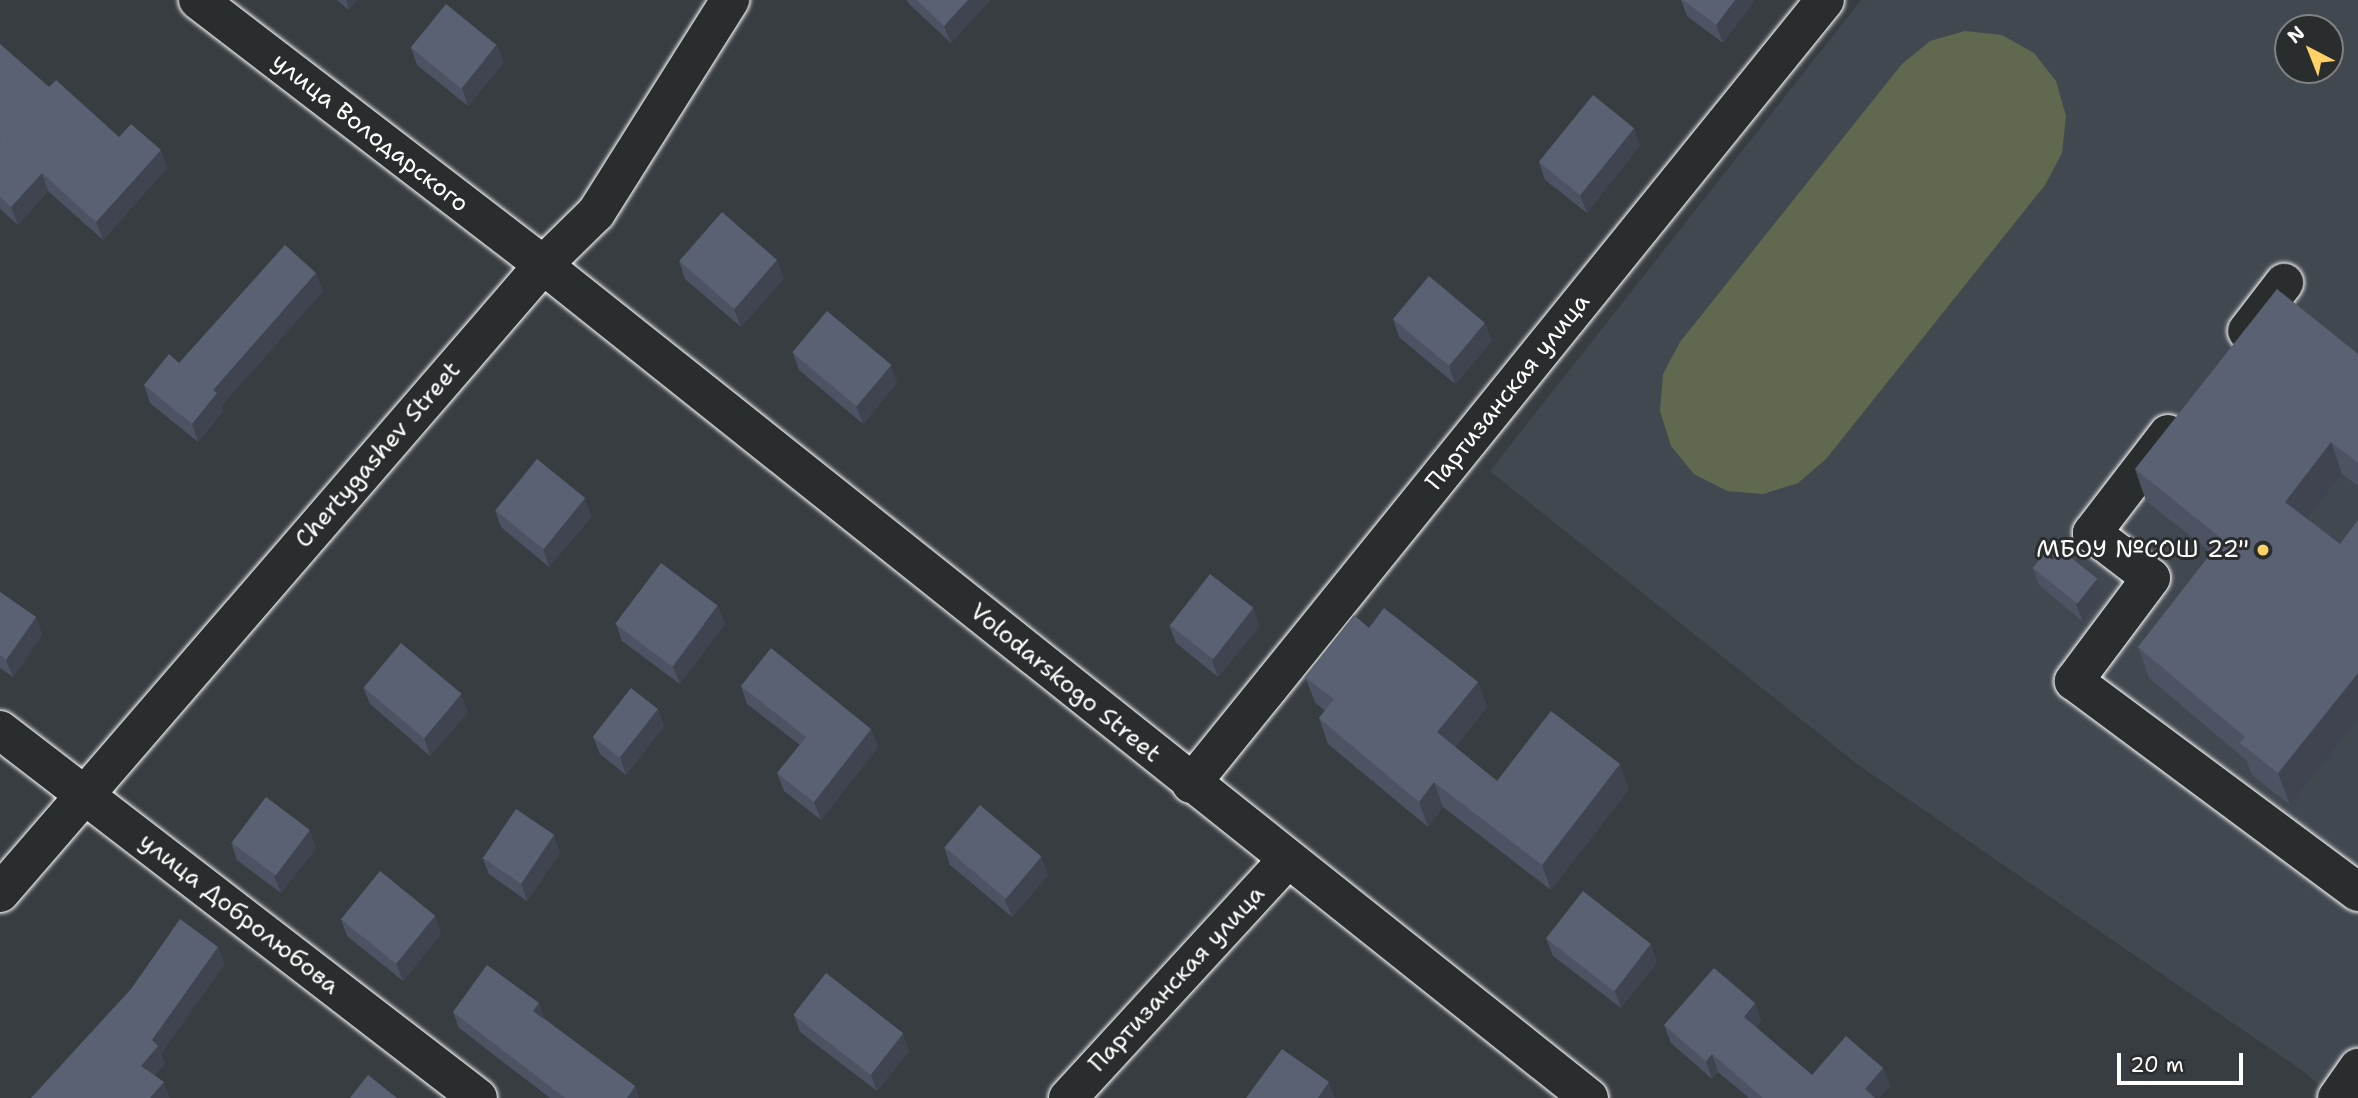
<!DOCTYPE html>
<html>
<head>
<meta charset="utf-8">
<style>
  body { margin:0 }
  #map { position:relative; width:2358px; height:1098px; overflow:hidden; background:#383d42; font-family:"Shantell Sans",sans-serif }
  div>[style] { position:absolute }
  .built>* { inset:0; background:#424850 }
  .green>* { inset:0; background:#606950 }
  .roads { filter:drop-shadow(0 0 2px #fff) drop-shadow(0 0 2px #fff) }
  .minor>* { height:38px; margin:-19px; padding:0 19px; transform-origin:19px; border-radius:19px; background:#2a2d2e }
  .wall>* { inset:0; background:#4d5362 }
  .shaded-wall>* { inset:0; background:#3f4450 }
  .building>* { inset:0; background:#5a6172; transform-origin:0 0 }
  .dots>* { width:19px; height:19px; translate:-50% -50%; box-sizing:border-box; border:4px solid #2a2d2e; border-radius:50% }
  span { translate:-50% -50%; white-space:nowrap; text-align:center; line-height:1.15; -webkit-text-stroke:6px #2a2d2e; paint-order:stroke }
  .street-label { font-size:24px; color:#fff }
  .poi-label { font-size:24px; color:#fff }
  .right { translate:-100% -50%; text-align:right }
  .north { position:absolute; left:2274px; top:14px; width:70px; height:70px; box-sizing:border-box; background:#2a2d2e; border:2px solid #7f8182; border-radius:50%; rotate:318deg; font-size:19px; font-weight:700; line-height:28px; text-align:center; color:#fff }
  .north::after { content:''; display:block; margin:auto; width:24px; height:32px; background:#ffd166; clip-path:polygon(50% 0,100% 100%,50% 72%,0 100%) }
  .scale { position:absolute; left:2117px; top:1053px; width:126px; height:32px; box-sizing:border-box; border:4px solid #fff; border-top:0; padding-left:9px; font-size:21px; line-height:24px; white-space:nowrap; color:#fff; -webkit-text-stroke:5px #2a2d2e; paint-order:stroke }
</style>
</head>
<body>
<div id="map">
  <div class="built">
    <div style="clip-path:polygon(evenodd,1861px 0,2358px 0,2358px 1098px,2334px 1098px,2304px 1072px,1857px 764px,1490px 471px,1861px 0,2288px 28px,2330px 28px,2330px 70px,2288px 70px,2288px 28px)"></div>
  </div>
  <div class="green">
    <div style="clip-path:polygon(1965px 31px,2002px 35px,2034px 53px,2056px 81px,2066px 116px,2062px 153px,2045px 185px,1826px 459px,1798px 483px,1763px 494px,1727px 491px,1694px 474px,1671px 446px,1660px 411px,1663px 374px,1680px 342px,1902px 64px,1930px 41px)"></div>
  </div>
  <div class="roads">
    <div class="minor">
      <div style="left:198px;top:0;width:435px;rotate:37.5deg"></div>
      <div style="left:543px;top:265px;width:1337px;rotate:38.53deg"></div>
      <div style="left:2247px;top:331px;width:61px;rotate:-52.4deg"></div>
      <div style="left:2168px;top:434px;width:125px;rotate:127.5deg"></div>
      <div style="left:2092px;top:533px;width:74px;rotate:37.3deg"></div>
      <div style="left:2151px;top:578px;width:129px;rotate:126.8deg"></div>
      <div style="left:2074px;top:681px;width:354px;rotate:36.6deg"></div>
      <div style="left:0;top:730px;width:603px;rotate:37.59deg"></div>
      <div style="left:1191px;top:784px;width:1008px;rotate:-51.04deg"></div>
      <div style="left:0;top:893px;width:830px;rotate:-49.15deg"></div>
      <div style="left:543px;top:265px;width:74px;rotate:-44.5deg"></div>
      <div style="left:596px;top:213px;width:252px;rotate:-57.8deg"></div>
      <div style="left:1068px;top:1098px;width:323px;rotate:-47.4deg"></div>
      <div style="left:2337px;top:1098px;width:37px;rotate:-55deg"></div>
    </div>
  </div>
  <div class="wall">
    <div style="clip-path:polygon(337px 0,357px 0,349px 10px)"></div>
    <div style="clip-path:polygon(907px 0,990px 0,951px 43px,909px 4px)"></div>
    <div style="clip-path:polygon(1681px 0,1755px 0,1723px 43px,1687px 16px)"></div>
    <div style="clip-path:polygon(0 44px,49px 87px,119px 137px,167px 168px,103px 240px,48px 191px,18px 225px,0 209px)"></div>
    <div style="clip-path:polygon(411px 48px,504px 62px,468px 106px,417px 65px)"></div>
    <div style="clip-path:polygon(1640px 145px,1587px 213px,1545px 180px,1539px 162px)"></div>
    <div style="clip-path:polygon(679px 261px,784px 278px,741px 327px,685px 279px)"></div>
    <div style="clip-path:polygon(323px 291px,221px 406px,223px 411px,198px 442px,150px 403px,144px 385px,179px 363px)"></div>
    <div style="clip-path:polygon(1393px 319px,1492px 341px,1455px 384px,1399px 337px)"></div>
    <div style="clip-path:polygon(793px 353px,897px 383px,863px 424px,799px 370px)"></div>
    <div style="clip-path:polygon(2358px 354px,2358px 486px,2342px 474px,2308px 519px,2340px 544px,2358px 520px,2358px 719px,2290px 805px,2252px 775px,2246px 760px,2149px 678px,2138px 647px,2212px 553px,2146px 501px,2135px 469px)"></div>
    <div style="clip-path:polygon(495px 510px,592px 516px,549px 567px,501px 527px)"></div>
    <div style="clip-path:polygon(2032px 567px,2103px 597px,2083px 622px,2039px 585px)"></div>
    <div style="clip-path:polygon(0 592px,36px 617px,42px 635px,13px 677px,0 668px)"></div>
    <div style="clip-path:polygon(616px 624px,725px 624px,680px 684px,622px 641px)"></div>
    <div style="clip-path:polygon(1169px 625px,1260px 626px,1218px 677px,1176px 643px)"></div>
    <div style="clip-path:polygon(1369px 628px,1478px 682px,1487px 707px,1455px 747px,1497px 781px,1629px 789px,1551px 890px,1443px 807px,1428px 827px,1328px 744px,1319px 718px,1325px 711px,1315px 702px,1305px 677px)"></div>
    <div style="clip-path:polygon(741px 686px,871px 729px,878px 747px,821px 820px,784px 791px,777px 773px,800px 745px,747px 704px)"></div>
    <div style="clip-path:polygon(363px 687px,468px 712px,430px 756px,370px 704px)"></div>
    <div style="clip-path:polygon(658px 709px,664px 726px,626px 775px,600px 754px,593px 737px)"></div>
    <div style="clip-path:polygon(231px 842px,316px 848px,281px 893px,237px 860px)"></div>
    <div style="clip-path:polygon(944px 847px,1041px 857px,1048px 875px,1012px 917px,950px 865px)"></div>
    <div style="clip-path:polygon(560px 853px,527px 901px,489px 874px,482px 857px)"></div>
    <div style="clip-path:polygon(341px 919px,441px 934px,403px 981px,347px 936px)"></div>
    <div style="clip-path:polygon(1546px 938px,1657px 962px,1621px 1008px,1553px 956px)"></div>
    <div style="clip-path:polygon(1755px 1003px,1761px 1021px,1756px 1027px,1812px 1075px,1883px 1068px,1890px 1086px,1879px 1098px,1749px 1098px,1718px 1072px,1712px 1079px,1671px 1043px,1664px 1025px)"></div>
    <div style="clip-path:polygon(453px 1012px,545px 1019px,635px 1086px,639px 1098px,550px 1098px,459px 1028px)"></div>
    <div style="clip-path:polygon(794px 1015px,909px 1051px,877px 1091px,800px 1032px)"></div>
  </div>
  <div class="shaded-wall">
    <div style="clip-path:polygon(346px 0,357px 0,349px 10px)"></div>
    <div style="clip-path:polygon(968px 0,990px 0,951px 43px,944px 26px)"></div>
    <div style="clip-path:polygon(1735px 0,1755px 0,1723px 43px,1716px 25px)"></div>
    <div style="clip-path:polygon(497px 45px,504px 62px,468px 106px,462px 88px)"></div>
    <div style="clip-path:polygon(1634px 128px,1640px 145px,1587px 213px,1580px 195px)"></div>
    <div style="clip-path:polygon(161px 150px,167px 168px,103px 240px,96px 222px)"></div>
    <div style="clip-path:polygon(42px 173px,48px 191px,18px 225px,11px 207px)"></div>
    <div style="clip-path:polygon(777px 260px,784px 278px,741px 327px,734px 309px)"></div>
    <div style="clip-path:polygon(316px 273px,323px 291px,221px 406px,223px 411px,198px 442px,192px 424px,213px 390px)"></div>
    <div style="clip-path:polygon(1485px 323px,1492px 341px,1455px 384px,1449px 366px)"></div>
    <div style="clip-path:polygon(891px 365px,897px 383px,863px 424px,856px 406px)"></div>
    <div style="clip-path:polygon(2331px 442px,2342px 474px,2297px 533px,2285px 502px)"></div>
    <div style="clip-path:polygon(585px 498px,592px 516px,549px 567px,543px 549px)"></div>
    <div style="clip-path:polygon(2097px 579px,2103px 597px,2083px 622px,2076px 604px)"></div>
    <div style="clip-path:polygon(718px 606px,725px 624px,680px 684px,673px 667px)"></div>
    <div style="clip-path:polygon(1253px 608px,1260px 626px,1218px 677px,1212px 660px)"></div>
    <div style="clip-path:polygon(36px 617px,42px 635px,13px 677px,6px 660px)"></div>
    <div style="clip-path:polygon(2358px 673px,2358px 719px,2290px 805px,2278px 773px)"></div>
    <div style="clip-path:polygon(1478px 682px,1487px 707px,1446px 758px,1437px 732px)"></div>
    <div style="clip-path:polygon(461px 694px,468px 712px,430px 756px,424px 738px)"></div>
    <div style="clip-path:polygon(658px 709px,664px 726px,626px 775px,620px 757px)"></div>
    <div style="clip-path:polygon(871px 729px,878px 747px,821px 820px,814px 802px)"></div>
    <div style="clip-path:polygon(1620px 764px,1629px 789px,1551px 890px,1542px 865px)"></div>
    <div style="clip-path:polygon(1434px 782px,1443px 807px,1428px 827px,1419px 802px)"></div>
    <div style="clip-path:polygon(310px 830px,316px 848px,281px 893px,274px 876px)"></div>
    <div style="clip-path:polygon(554px 835px,560px 853px,527px 901px,521px 883px)"></div>
    <div style="clip-path:polygon(1041px 857px,1048px 875px,1012px 917px,1005px 900px)"></div>
    <div style="clip-path:polygon(435px 916px,441px 934px,403px 981px,396px 963px)"></div>
    <div style="clip-path:polygon(1651px 944px,1657px 962px,1621px 1008px,1615px 991px)"></div>
    <div style="clip-path:polygon(218px 947px,225px 964px,161px 1054px,165px 1064px,148px 1083px,141px 1066px,152px 1040px)"></div>
    <div style="clip-path:polygon(539px 1003px,545px 1019px,533px 1011px)"></div>
    <div style="clip-path:polygon(1755px 1003px,1761px 1021px,1750px 1034px,1744px 1017px)"></div>
    <div style="clip-path:polygon(903px 1033px,909px 1051px,877px 1091px,870px 1073px)"></div>
    <div style="clip-path:polygon(1712px 1054px,1718px 1072px,1712px 1079px,1706px 1061px)"></div>
    <div style="clip-path:polygon(1883px 1068px,1890px 1086px,1879px 1098px,1868px 1098px,1865px 1089px)"></div>
    <div style="clip-path:polygon(164px 1082px,170px 1098px,150px 1098px)"></div>
    <div style="clip-path:polygon(1329px 1082px,1335px 1098px,1318px 1098px)"></div>
    <div style="clip-path:polygon(635px 1086px,639px 1098px,627px 1098px)"></div>
  </div>
  <div class="building">
    <div style="clip-path:polygon(917px 0,968px 0,944px 26px)"></div>
    <div style="clip-path:polygon(1683px 0,1735px 0,1716px 25px)"></div>
    <div style="left:446px;top:4px;width:65px;height:56px;rotate:39deg"></div>
    <div style="clip-path:polygon(0 44px,49px 87px,56px 80px,119px 137px,131px 124px,161px 150px,96px 222px,42px 173px,11px 207px,0 197px,0 142px,1px 141px,0 140px)"></div>
    <div style="left:1593px;top:95px;width:53px;height:86px;rotate:39deg"></div>
    <div style="left:722px;top:212px;width:73px;height:65px;rotate:41deg"></div>
    <div style="clip-path:polygon(285px 245px,316px 273px,213px 390px,217px 393px,192px 424px,144px 385px,169px 354px,179px 363px)"></div>
    <div style="left:1429px;top:276px;width:73px;height:56px;rotate:40deg"></div>
    <div style="clip-path:polygon(2277px 289px,2358px 354px,2358px 463px,2331px 442px,2285px 502px,2340px 544px,2358px 520px,2358px 673px,2278px 773px,2240px 743px,2245px 737px,2138px 647px,2222px 539px,2135px 469px)"></div>
    <div style="left:827px;top:311px;width:84px;height:54px;rotate:40deg"></div>
    <div style="left:537px;top:459px;width:62px;height:66px;rotate:39deg"></div>
    <div style="left:2053px;top:543px;width:57px;height:32px;rotate:39deg"></div>
    <div style="left:661px;top:563px;width:71px;height:76px;rotate:37deg"></div>
    <div style="left:1210px;top:574px;width:55px;height:65px;rotate:38deg"></div>
    <div style="clip-path:polygon(0 592px,36px 617px,6px 660px,0 655px)"></div>
    <div style="clip-path:polygon(1384px 608px,1478px 682px,1437px 732px,1497px 781px,1551px 711px,1620px 764px,1542px 865px,1434px 782px,1419px 802px,1319px 718px,1334px 699px,1305px 677px,1354px 615px,1369px 628px)"></div>
    <div style="left:401px;top:643px;width:79px;height:58px;rotate:40deg"></div>
    <div style="clip-path:polygon(771px 648px,871px 729px,814px 802px,777px 773px,806px 737px,741px 686px)"></div>
    <div style="left:631px;top:688px;width:34px;height:62px;rotate:38deg"></div>
    <div style="left:266px;top:797px;width:55px;height:57px;rotate:37deg"></div>
    <div style="left:980px;top:805px;width:80px;height:55px;rotate:40deg"></div>
    <div style="left:516px;top:809px;width:46px;height:59px;rotate:34deg"></div>
    <div style="left:380px;top:871px;width:71px;height:62px;rotate:39deg"></div>
    <div style="left:1583px;top:891px;width:86px;height:60px;rotate:38deg"></div>
    <div style="clip-path:polygon(180px 919px,218px 947px,152px 1040px,158px 1046px,141px 1066px,164px 1082px,150px 1098px,31px 1098px,131px 989px)"></div>
    <div style="clip-path:polygon(487px 965px,539px 1003px,533px 1011px,635px 1086px,627px 1098px,565px 1098px,453px 1012px)"></div>
    <div style="clip-path:polygon(1714px 968px,1755px 1003px,1744px 1017px,1812px 1075px,1846px 1036px,1883px 1068px,1865px 1089px,1875px 1098px,1763px 1098px,1712px 1054px,1706px 1061px,1664px 1025px)"></div>
    <div style="left:826px;top:973px;width:98px;height:53px;rotate:38deg"></div>
    <div style="clip-path:polygon(1282px 1049px,1329px 1082px,1318px 1098px,1246px 1098px)"></div>
    <div style="clip-path:polygon(368px 1075px,397px 1098px,350px 1098px)"></div>
  </div>
  <div class="dots">
    <div style="left:2263px;top:550px;background:#ffd166"></div>
  </div>
  <div class="street-label">
    <span style="left:370px;top:133px;rotate:38deg">улица Володарского</span>
    <span style="left:1508px;top:392px;rotate:-51deg">Партизанская улица</span>
    <span style="left:378px;top:455px;rotate:-49deg">Chertygashev Street</span>
    <span style="left:1065px;top:683px;rotate:39deg">Volodarskogo Street</span>
    <span style="left:239px;top:914px;rotate:38deg">улица Добролюбова</span>
    <span style="left:1177px;top:979px;rotate:-47deg">Партизанская улица</span>
  </div>
  <div class="poi-label">
    <span class="right" style="left:2249px;top:550px">МБОУ №СОШ 22"</span>
  </div>
  <div class="north">N</div>
  <div class="scale">20 m</div>
</div>
</body>
</html>
